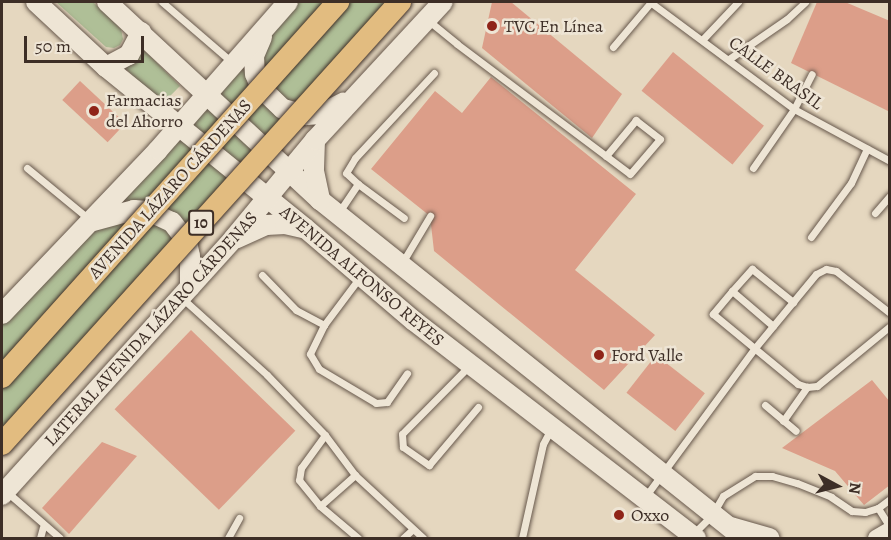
<!DOCTYPE html>
<html>
<head>
<meta charset="utf-8">
<style>
  body { margin:0 }
  #map { position:relative; width:891px; height:540px; overflow:hidden; background:#e5d7bf; font-family:Alegreya,serif }
  div>[style] { position:absolute }
  .green>* { inset:0; background:#afbf97; transform-origin:0 0 }
  .building>* { inset:0; background:#dc9e89; transform-origin:0 0 }
  .roads { filter:drop-shadow(0 0 2px #67584c) drop-shadow(0 0 2px #67584c) }
  .service>* { height:7px; margin:-3.5px; padding:0 3.5px; transform-origin:3.5px; border-radius:3.5px; background:#eee5d5 }
  .tertiary>* { height:16px; margin:-8px; padding:0 8px; transform-origin:8px; border-radius:8px; background:#eee5d5 }
  .secondary>* { height:20px; margin:-10px; padding:0 10px; transform-origin:10px; border-radius:10px; background:#eee5d5 }
  .bridges { filter:drop-shadow(0 0 2px #3d2e26) drop-shadow(0 0 2px #3d2e26) }
  .trunk-bridge>* { height:22px; margin:-11px; padding:0 11px; transform-origin:11px; border-radius:11px; background:#e2bc80 }
  .dots>* { width:16px; height:16px; translate:-50% -50%; box-sizing:border-box; border:3px solid #eee5d5; border-radius:50% }
  span { translate:-50% -50%; white-space:nowrap; text-align:center; line-height:1.15; -webkit-text-stroke:5px #eee5d5; paint-order:stroke }
  .shield-label span { padding:2px 4px; background:#eee5d5; border:2px solid; border-radius:4px; -webkit-text-stroke-width:0 }
  .shield-label { font-size:16px; color:#3d2e26; font-weight:700 }
  .poi-label { font-size:18px; color:#3d2e26 }
  .left { translate:0 -50%; text-align:left }
  .street-label { font-size:18px; color:#3d2e26 }
  .frame { position:absolute; inset:0; border:3px solid #3d2e26; pointer-events:none }
  .north { position:absolute; left:807px; top:456px; width:60px; height:60px; -webkit-text-stroke:4px #eee5d5; paint-order:stroke; rotate:97deg; font-size:16px; font-weight:700; line-height:24px; text-align:center; color:#3d2e26 }
  .north::after { content:''; display:block; margin:auto; width:21px; height:27px; background:#3d2e26; clip-path:polygon(50% 0,100% 100%,50% 72%,0 100%) }
  .scale { position:absolute; left:24px; top:36px; width:120px; height:27px; box-sizing:border-box; border:3px solid #3d2e26; border-top:0; padding-left:8px; font-size:18px; line-height:21px; white-space:nowrap; color:#3d2e26; -webkit-text-stroke:4px #eee5d5; paint-order:stroke }
</style>
</head>
<body>
<div id="map">
  <div class="green">
    <div style="clip-path:polygon(56px 2px,93px 2px,121px 29px,123px 39px,120px 45px,114px 48px,106px 47px)"></div>
    <div style="clip-path:polygon(294px 2px,412px 2px,2px 454px,2px 319px)"></div>
    <div style="left:139px;top:45px;width:58px;height:26px;rotate:45deg"></div>
  </div>
  <div class="building">
    <div style="clip-path:polygon(492px 2px,511px 2px,622px 94px,592px 138px,482px 48px)"></div>
    <div style="clip-path:polygon(817px 2px,845px 2px,890px 21px,890px 112px,791px 63px)"></div>
    <div style="left:673px;top:52px;width:117px;height:50px;rotate:39deg"></div>
    <div style="clip-path:polygon(491px 77px,636px 194px,575px 270px,655px 335px,604px 390px,434px 251px,430px 216px,371px 169px,435px 91px,462px 113px)"></div>
    <div style="left:80px;top:81px;width:62px;height:26px;rotate:43deg"></div>
    <div style="left:191px;top:330px;width:145px;height:110px;rotate:44deg"></div>
    <div style="left:656px;top:355px;width:62px;height:48px;rotate:38deg"></div>
    <div style="clip-path:polygon(872px 380px,890px 402px,890px 485px,864px 505px,835px 471px,782px 448px)"></div>
    <div style="clip-path:polygon(102px 442px,137px 456px,69px 534px,42px 508px)"></div>
  </div>
  <div class="roads">
    <div class="service">
      <div style="left:162px;top:2px;width:94px;rotate:40.7deg"></div>
      <div style="left:650px;top:2px;width:179px;rotate:36.6deg"></div>
      <div style="left:794px;top:109px;width:109px;rotate:28.4deg"></div>
      <div style="left:429px;top:21px;width:36px;rotate:39deg"></div>
      <div style="left:457px;top:44px;width:216px;rotate:36.9deg"></div>
      <div style="left:630px;top:174px;width:46px;rotate:-49.4deg"></div>
      <div style="left:660px;top:139px;width:31px;rotate:-142deg"></div>
      <div style="left:636px;top:120px;width:47px;rotate:129.8deg"></div>
      <div style="left:703px;top:39px;width:51px;rotate:-46.6deg"></div>
      <div style="left:613px;top:47px;width:59px;rotate:-49.8deg"></div>
      <div style="left:729px;top:59px;width:70px;rotate:-34.6deg"></div>
      <div style="left:787px;top:19px;width:25px;rotate:-43deg"></div>
      <div style="left:27px;top:168px;width:82px;rotate:39.5deg"></div>
      <div style="left:753px;top:168px;width:72px;rotate:-55.2deg"></div>
      <div style="left:794px;top:109px;width:39px;rotate:-63deg"></div>
      <div style="left:358px;top:184px;width:57px;rotate:36.5deg"></div>
      <div style="left:339px;top:212px;width:34px;rotate:-56deg"></div>
      <div style="left:358px;top:184px;width:16px;rotate:-137deg"></div>
      <div style="left:346px;top:173px;width:17px;rotate:-59deg"></div>
      <div style="left:355px;top:158px;width:116px;rotate:-47.1deg"></div>
      <div style="left:875px;top:213px;width:23px;rotate:-49deg"></div>
      <div style="left:811px;top:237px;width:67px;rotate:-53.5deg"></div>
      <div style="left:851px;top:183px;width:38px;rotate:-65deg"></div>
      <div style="left:402px;top:263px;width:55px;rotate:-59.2deg"></div>
      <div style="left:262px;top:275px;width:49px;rotate:45.8deg"></div>
      <div style="left:296px;top:310px;width:32px;rotate:28deg"></div>
      <div style="left:324px;top:325px;width:60px;rotate:-53.1deg"></div>
      <div style="left:732px;top:291px;width:30px;rotate:130deg"></div>
      <div style="left:713px;top:314px;width:110px;rotate:39.5deg"></div>
      <div style="left:798px;top:384px;width:9px;rotate:18deg"></div>
      <div style="left:807px;top:387px;width:10px;rotate:-6deg"></div>
      <div style="left:817px;top:386px;width:94px;rotate:-39.4deg"></div>
      <div style="left:183px;top:299px;width:113px;rotate:42.1deg"></div>
      <div style="left:267px;top:375px;width:83px;rotate:46deg"></div>
      <div style="left:325px;top:435px;width:50px;rotate:53.1deg"></div>
      <div style="left:355px;top:475px;width:93px;rotate:42.8deg"></div>
      <div style="left:324px;top:325px;width:32px;rotate:116deg"></div>
      <div style="left:310px;top:354px;width:17px;rotate:59deg"></div>
      <div style="left:319px;top:369px;width:66px;rotate:30.8deg"></div>
      <div style="left:376px;top:403px;width:11px;rotate:-5deg"></div>
      <div style="left:387px;top:402px;width:35px;rotate:-55deg"></div>
      <div style="left:773px;top:326px;width:54px;rotate:-139.5deg"></div>
      <div style="left:732px;top:291px;width:30px;rotate:-48deg"></div>
      <div style="left:752px;top:269px;width:53px;rotate:38.8deg"></div>
      <div style="left:469px;top:366px;width:95px;rotate:134.6deg"></div>
      <div style="left:402px;top:434px;width:13px;rotate:86deg"></div>
      <div style="left:403px;top:447px;width:32px;rotate:35deg"></div>
      <div style="left:429px;top:465px;width:76px;rotate:-49.8deg"></div>
      <div style="left:765px;top:405px;width:40px;rotate:40deg"></div>
      <div style="left:783px;top:421px;width:42px;rotate:-54.8deg"></div>
      <div style="left:325px;top:435px;width:41px;rotate:126deg"></div>
      <div style="left:301px;top:468px;width:12px;rotate:99deg"></div>
      <div style="left:299px;top:480px;width:33px;rotate:51deg"></div>
      <div style="left:320px;top:506px;width:50px;rotate:40.1deg"></div>
      <div style="left:7px;top:492px;width:70px;rotate:41deg"></div>
      <div style="left:645px;top:497px;width:184px;rotate:-53.6deg"></div>
      <div style="left:754px;top:349px;width:97px;rotate:-50.4deg"></div>
      <div style="left:816px;top:274px;width:11px;rotate:-27deg"></div>
      <div style="left:826px;top:269px;width:10px;rotate:11deg"></div>
      <div style="left:836px;top:271px;width:68px;rotate:37.9deg"></div>
      <div style="left:320px;top:506px;width:47px;rotate:-41.5deg"></div>
      <div style="left:878px;top:508px;width:22px;rotate:58deg"></div>
      <div style="left:693px;top:534px;width:27px;rotate:-45deg"></div>
      <div style="left:712px;top:515px;width:22px;rotate:-60deg"></div>
      <div style="left:723px;top:496px;width:38px;rotate:-32deg"></div>
      <div style="left:755px;top:476px;width:17px"></div>
      <div style="left:772px;top:476px;width:26px;rotate:16deg"></div>
      <div style="left:797px;top:483px;width:37px;rotate:22deg"></div>
      <div style="left:831px;top:497px;width:25px;rotate:34deg"></div>
      <div style="left:852px;top:511px;width:13px;rotate:4deg"></div>
      <div style="left:865px;top:512px;width:14px;rotate:-17deg"></div>
      <div style="left:878px;top:508px;width:15px;rotate:-37deg"></div>
      <div style="left:40px;top:538px;width:11px;rotate:-75deg"></div>
      <div style="left:228px;top:538px;width:23px;rotate:-61deg"></div>
      <div style="left:403px;top:538px;width:13px;rotate:-42deg"></div>
      <div style="left:522px;top:538px;width:96px;rotate:-77.4deg"></div>
      <div style="left:543px;top:444px;width:17px;rotate:-62deg"></div>
    </div>
    <div class="tertiary">
      <div style="left:876px;top:538px;width:16px;rotate:-30deg"></div>
    </div>
    <div class="secondary">
      <div style="left:36px;top:2px;width:96px;rotate:42.9deg"></div>
      <div style="left:106px;top:67px;width:256px;rotate:39deg"></div>
      <div style="left:305px;top:228px;width:143px;rotate:40.5deg"></div>
      <div style="left:414px;top:321px;width:356px;rotate:37.6deg"></div>
      <div style="left:107px;top:2px;width:291px;rotate:42.9deg"></div>
      <div style="left:320px;top:200px;width:541px;rotate:38.63deg"></div>
      <div style="left:262px;top:37px;width:21px;rotate:113deg"></div>
      <div style="left:254px;top:56px;width:18px;rotate:87deg"></div>
      <div style="left:255px;top:74px;width:15px;rotate:67deg"></div>
      <div style="left:261px;top:88px;width:30px;rotate:44deg"></div>
      <div style="left:283px;top:109px;width:24px;rotate:15deg"></div>
      <div style="left:306px;top:115px;width:15px;rotate:-4deg"></div>
      <div style="left:321px;top:114px;width:25px;rotate:-27deg"></div>
      <div style="left:106px;top:67px;width:26px;rotate:-28deg"></div>
      <div style="left:129px;top:55px;width:26px;rotate:-62deg"></div>
      <div style="left:315px;top:140px;width:31px;rotate:92deg"></div>
      <div style="left:314px;top:171px;width:30px;rotate:78deg"></div>
      <div style="left:93px;top:221px;width:42px;rotate:-15deg"></div>
      <div style="left:134px;top:210px;width:14px;rotate:4deg"></div>
      <div style="left:148px;top:211px;width:26px;rotate:25deg"></div>
      <div style="left:172px;top:222px;width:25px;rotate:53deg"></div>
      <div style="left:187px;top:242px;width:14px;rotate:78deg"></div>
      <div style="left:190px;top:256px;width:31px;rotate:90deg"></div>
      <div style="left:237px;top:238px;width:32px;rotate:-24deg"></div>
      <div style="left:266px;top:225px;width:19px;rotate:-3deg"></div>
      <div style="left:285px;top:224px;width:18px;rotate:13deg"></div>
      <div style="left:2px;top:314px;width:226px;rotate:-46.4deg"></div>
      <div style="left:158px;top:150px;width:197px;rotate:-48.7deg"></div>
      <div style="left:2px;top:495px;width:346px;rotate:-47.9deg"></div>
      <div style="left:234px;top:238px;width:127px;rotate:-50.4deg"></div>
      <div style="left:315px;top:140px;width:188px;rotate:-47.2deg"></div>
      <div style="left:731px;top:527px;width:40px;rotate:16deg"></div>
    </div>
  </div>
  <div class="bridges">
    <div class="trunk-bridge">
      <div style="left:2px;top:377px;width:504px;rotate:-48.14deg"></div>
      <div style="left:2px;top:444px;width:595px;rotate:-48deg"></div>
    </div>
  </div>
  <div class="dots">
    <div style="left:492px;top:26px;background:#8f2418"></div>
    <div style="left:94px;top:111px;background:#8f2418"></div>
    <div style="left:599px;top:355px;background:#8f2418"></div>
    <div style="left:619px;top:515px;background:#8f2418"></div>
  </div>
  <div class="shield-label">
    <span style="left:201px;top:223px">10</span>
  </div>
  <div class="poi-label">
    <span class="left" style="left:504px;top:26px">TVC En Línea</span>
    <span class="left" style="left:106px;top:111px">Farmacias<br>del Ahorro</span>
    <span class="left" style="left:611px;top:355px">Ford Valle</span>
    <span class="left" style="left:631px;top:515px">Oxxo</span>
  </div>
  <div class="street-label">
    <span style="left:776px;top:73px;rotate:36deg">CALLE BRASIL</span>
    <span style="left:170px;top:189px;rotate:-48deg">AVENIDA LÁZARO CÁRDENAS</span>
    <span style="left:362px;top:276px;rotate:40deg">AVENIDA ALFONSO REYES</span>
    <span style="left:151px;top:329px;rotate:-48deg">LATERAL AVENIDA LÁZARO CÁRDENAS</span>
  </div>
  <div class="frame"></div>
  <div class="north">N</div>
  <div class="scale">50 m</div>
</div>
</body>
</html>
